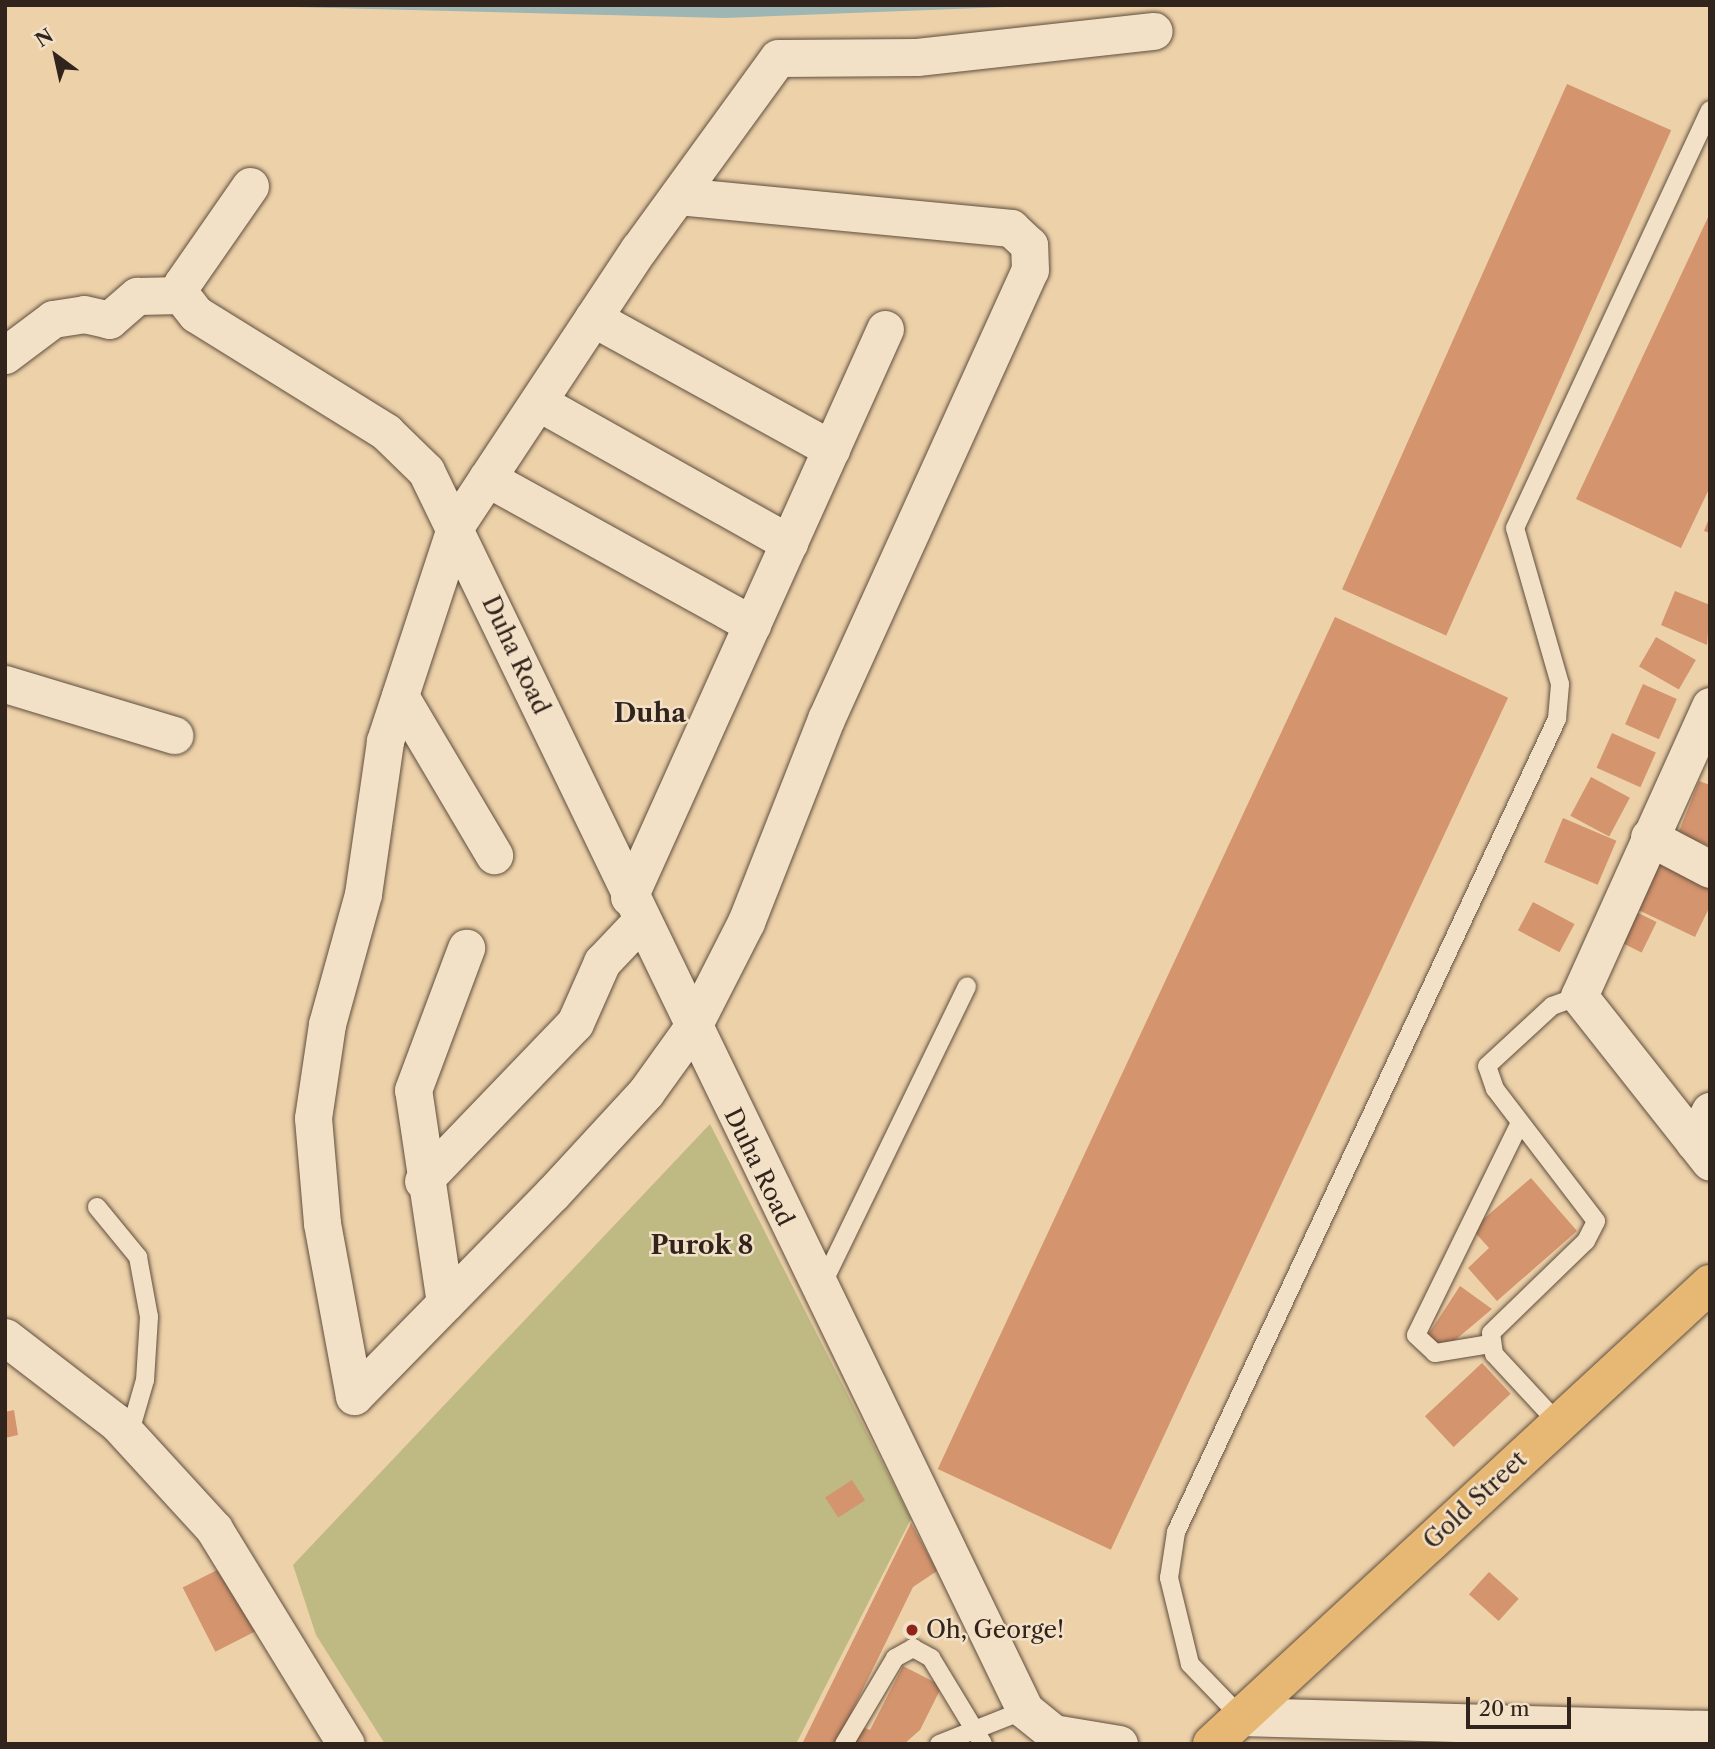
<!DOCTYPE html>
<html>
<head>
<meta charset="utf-8">
<style>
  body { margin:0 }
  #map { position:relative; width:1715px; height:1749px; overflow:hidden; background:#edd1a9; font-family:"Libre Caslon Text",serif }
  div>[style] { position:absolute }
  .green>* { inset:0; background:#bfb983 }
  .water>* { inset:0; background:#9db5b3 }
  .building>* { inset:0; background:#d3946e; transform-origin:0 0 }
  .roads { filter:drop-shadow(0 0 2px #604f3f) drop-shadow(0 0 2px #604f3f) }
  .lane>* { height:18px; margin:-9px; padding:0 9px; transform-origin:9px; border-radius:9px; background:#f3e1c7 }
  .street>* { height:37px; margin:-18.5px; padding:0 18.5px; transform-origin:18.5px; border-radius:18.5px; background:#f3e1c7 }
  .secondary>* { height:38px; margin:-19px; padding:0 19px; transform-origin:19px; border-radius:19px; background:#f3e1c7 }
  .primary>* { height:38px; margin:-19px; padding:0 19px; transform-origin:19px; border-radius:19px; background:#e6b874 }
  .dots>* { width:19px; height:19px; translate:-50% -50%; box-sizing:border-box; border:4px solid #f3e1c7; border-radius:50% }
  span { translate:-50% -50%; white-space:nowrap; text-align:center; line-height:1.15; -webkit-text-stroke:5px #f3e1c7; paint-order:stroke }
  .street-label { font-size:24px; color:#31241c }
  .poi-label { font-size:24px; color:#31241c }
  .left { translate:0 -50%; text-align:left }
  .neighbourhood-label { font-size:26px; color:#31241c; font-weight:700 }
  .frame { position:absolute; inset:0; border:7px solid #31241c; pointer-events:none }
  .north { position:absolute; left:21px; top:21px; width:70px; height:70px; -webkit-text-stroke:5px #f3e1c7; paint-order:stroke; rotate:327deg; font-size:19px; font-weight:700; line-height:28px; text-align:center; color:#31241c }
  .north::after { content:''; display:block; margin:auto; width:24px; height:32px; background:#31241c; clip-path:polygon(50% 0,100% 100%,50% 72%,0 100%) }
  .scale { position:absolute; left:1466px; top:1697px; width:105px; height:32px; box-sizing:border-box; border:4px solid #31241c; border-top:0; padding-left:9px; font-size:21px; line-height:24px; white-space:nowrap; color:#31241c; -webkit-text-stroke:5px #f3e1c7; paint-order:stroke }
</style>
</head>
<body>
<div id="map">
  <div class="green">
    <div style="clip-path:polygon(710px 1124px,911px 1519px,796px 1744px,385px 1744px,316px 1635px,293px 1565px)"></div>
  </div>
  <div class="water">
    <div style="clip-path:polygon(218px 5px,1059px 5px,725px 18px)"></div>
  </div>
  <div class="building">
    <div style="left:1567px;top:84px;width:114px;height:553px;rotate:24deg"></div>
    <div style="clip-path:polygon(1710px 213px,1710px 487px,1681px 548px,1576px 499px)"></div>
    <div style="clip-path:polygon(1710px 516px,1710px 533px,1704px 531px)"></div>
    <div style="clip-path:polygon(1675px 591px,1710px 605px,1707px 645px,1661px 625px)"></div>
    <div style="left:1335px;top:617px;width:191px;height:940px;rotate:25deg"></div>
    <div style="left:1656px;top:637px;width:46px;height:34px;rotate:30deg"></div>
    <div style="left:1643px;top:684px;width:37px;height:44px;rotate:24deg"></div>
    <div style="left:1612px;top:733px;width:48px;height:38px;rotate:24deg"></div>
    <div style="left:1591px;top:777px;width:44px;height:44px;rotate:28deg"></div>
    <div style="clip-path:polygon(1699px 781px,1710px 785px,1710px 846px,1678px 834px)"></div>
    <div style="left:1563px;top:818px;width:58px;height:48px;rotate:23deg"></div>
    <div style="clip-path:polygon(1653px 854px,1710px 882px,1710px 906px,1695px 937px,1628px 905px)"></div>
    <div style="left:1533px;top:902px;width:47px;height:32px;rotate:28deg"></div>
    <div style="left:1626px;top:907px;width:34px;height:34px;rotate:26deg"></div>
    <div style="clip-path:polygon(1531px 1178px,1577px 1231px,1497px 1301px,1468px 1268px,1489px 1248px,1472px 1229px)"></div>
    <div style="clip-path:polygon(1460px 1286px,1492px 1309px,1447px 1347px,1426px 1338px)"></div>
    <div style="left:1482px;top:1363px;width:42px;height:78px;rotate:47deg"></div>
    <div style="clip-path:polygon(14px 1410px,18px 1435px,5px 1438px,5px 1412px)"></div>
    <div style="left:852px;top:1480px;width:24px;height:32px;rotate:57deg"></div>
    <div style="clip-path:polygon(911px 1523px,937px 1571px,913px 1587px,836px 1744px,802px 1744px)"></div>
    <div style="left:229px;top:1564px;width:72px;height:52px;rotate:63deg"></div>
    <div style="left:1489px;top:1572px;width:40px;height:30px;rotate:42deg"></div>
    <div style="clip-path:polygon(903px 1666px,942px 1686px,920px 1730px,904px 1744px,852px 1744px,859px 1726px,870px 1730px)"></div>
  </div>
  <div class="roads">
    <div class="lane">
      <div style="left:97px;top:1207px;width:65px;rotate:50.6deg"></div>
      <div style="left:138px;top:1257px;width:61px;rotate:79.6deg"></div>
      <div style="left:149px;top:1317px;width:63px;rotate:93.6deg"></div>
      <div style="left:145px;top:1380px;width:57px;rotate:106.2deg"></div>
      <div style="left:822px;top:1285px;width:332px;rotate:-64.1deg"></div>
      <div style="left:1490px;top:1344px;width:56px;rotate:170.7deg"></div>
      <div style="left:1435px;top:1353px;width:26px;rotate:-137deg"></div>
      <div style="left:1416px;top:1335px;width:236px;rotate:-63.9deg"></div>
      <div style="left:1558px;top:1423px;width:94px;rotate:-132.8deg"></div>
      <div style="left:1494px;top:1354px;width:21px;rotate:-98deg"></div>
      <div style="left:1491px;top:1333px;width:132px;rotate:-44.1deg"></div>
      <div style="left:1586px;top:1241px;width:22px;rotate:-63deg"></div>
      <div style="left:1596px;top:1221px;width:166px;rotate:-127.4deg"></div>
      <div style="left:1495px;top:1089px;width:24px;rotate:-109deg"></div>
      <div style="left:1487px;top:1066px;width:88px;rotate:-42.7deg"></div>
      <div style="left:1552px;top:1006px;width:29px;rotate:-20deg"></div>
      <div style="left:1241px;top:1717px;width:74px;rotate:-133.9deg"></div>
      <div style="left:1190px;top:1664px;width:89px;rotate:-103.7deg"></div>
      <div style="left:1169px;top:1578px;width:47px;rotate:-81.3deg"></div>
      <div style="left:1176px;top:1532px;width:898px;rotate:-64.89deg"></div>
      <div style="left:1557px;top:719px;width:35px;rotate:-85deg"></div>
      <div style="left:1560px;top:684px;width:162px;rotate:-106.1deg"></div>
      <div style="left:1515px;top:528px;width:461px;rotate:-65deg"></div>
      <div style="left:844px;top:1744px;width:100px;rotate:-59.3deg"></div>
      <div style="left:895px;top:1658px;width:21px;rotate:-29deg"></div>
      <div style="left:913px;top:1648px;width:21px;rotate:29deg"></div>
      <div style="left:931px;top:1658px;width:100px;rotate:58.8deg"></div>
      <div style="left:939px;top:1744px;width:92px;rotate:-21.6deg"></div>
    </div>
    <div class="street">
      <div style="left:250px;top:186px;width:119px;rotate:124.8deg"></div>
      <div style="left:182px;top:284px;width:11px;rotate:95deg"></div>
      <div style="left:181px;top:295px;width:24px;rotate:52deg"></div>
      <div style="left:196px;top:314px;width:224px;rotate:31.8deg"></div>
      <div style="left:386px;top:432px;width:56px;rotate:44.3deg"></div>
      <div style="left:426px;top:471px;width:1376px;rotate:64.2deg"></div>
      <div style="left:1025px;top:1710px;width:36px;rotate:39deg"></div>
      <div style="left:1053px;top:1733px;width:67px;rotate:9.5deg"></div>
      <div style="left:593px;top:318px;width:272px;rotate:28.8deg"></div>
      <div style="left:5px;top:355px;width:60px;rotate:-36.9deg"></div>
      <div style="left:53px;top:319px;width:31px;rotate:-9deg"></div>
      <div style="left:84px;top:314px;width:26px;rotate:13deg"></div>
      <div style="left:109px;top:320px;width:37px;rotate:-41deg"></div>
      <div style="left:137px;top:296px;width:44px;rotate:-1.3deg"></div>
      <div style="left:538px;top:402px;width:288px;rotate:29.3deg"></div>
      <div style="left:487px;top:478px;width:303px;rotate:28.9deg"></div>
      <div style="left:5px;top:684px;width:177px;rotate:16.8deg"></div>
      <div style="left:400px;top:696px;width:185px;rotate:59.4deg"></div>
      <div style="left:1710px;top:706px;width:318px;rotate:114.3deg"></div>
      <div style="left:1579px;top:996px;width:211px;rotate:51.7deg"></div>
      <div style="left:1649px;top:837px;width:69px;rotate:27.7deg"></div>
      <div style="left:629px;top:897px;width:623px;rotate:-65.74deg"></div>
      <div style="left:1694px;top:1142px;width:35px;rotate:-63deg"></div>
      <div style="left:423px;top:1181px;width:219px;rotate:-46.1deg"></div>
      <div style="left:575px;top:1023px;width:67px;rotate:-66.1deg"></div>
      <div style="left:602px;top:962px;width:55px;rotate:-46.5deg"></div>
      <div style="left:445px;top:1303px;width:215px;rotate:-98.5deg"></div>
      <div style="left:413px;top:1090px;width:152px;rotate:-69.5deg"></div>
      <div style="left:5px;top:1337px;width:141px;rotate:37.5deg"></div>
      <div style="left:117px;top:1423px;width:144px;rotate:47.5deg"></div>
      <div style="left:214px;top:1529px;width:252px;rotate:58.5deg"></div>
      <div style="left:354px;top:1396px;width:176px;rotate:-100.5deg"></div>
      <div style="left:322px;top:1223px;width:105px;rotate:-94.9deg"></div>
      <div style="left:313px;top:1118px;width:95px;rotate:-81.5deg"></div>
      <div style="left:327px;top:1024px;width:135px;rotate:-74.5deg"></div>
      <div style="left:363px;top:894px;width:155px;rotate:-81.8deg"></div>
      <div style="left:385px;top:741px;width:227px;rotate:-71.8deg"></div>
      <div style="left:456px;top:525px;width:331px;rotate:-56.5deg"></div>
      <div style="left:639px;top:249px;width:236px;rotate:-54deg"></div>
      <div style="left:778px;top:58px;width:139px;rotate:-0.4deg"></div>
      <div style="left:917px;top:57px;width:238px;rotate:-6.3deg"></div>
      <div style="left:354px;top:1396px;width:283px;rotate:-45.6deg"></div>
      <div style="left:552px;top:1194px;width:139px;rotate:-47.3deg"></div>
      <div style="left:646px;top:1092px;width:79px;rotate:-54.3deg"></div>
      <div style="left:692px;top:1028px;width:119px;rotate:-63deg"></div>
      <div style="left:746px;top:922px;width:218px;rotate:-68.5deg"></div>
      <div style="left:826px;top:719px;width:493px;rotate:-65.6deg"></div>
      <div style="left:1030px;top:270px;width:25px;rotate:-92deg"></div>
      <div style="left:1029px;top:245px;width:25px;rotate:-137deg"></div>
      <div style="left:1011px;top:228px;width:334px;rotate:-174.5deg"></div>
    </div>
    <div class="secondary">
      <div style="left:1241px;top:1717px;width:469px;rotate:1.6deg"></div>
    </div>
    <div class="primary">
      <div style="left:1212px;top:1744px;width:678px;rotate:-42.73deg"></div>
    </div>
  </div>
  <div class="dots">
    <div style="left:912px;top:1630px;background:#8f2418"></div>
  </div>
  <div class="street-label">
    <span style="left:516px;top:655px;rotate:65deg">Duha Road</span>
    <span style="left:759px;top:1167px;rotate:64deg">Duha Road</span>
    <span style="left:1475px;top:1500px;rotate:-43deg">Gold Street</span>
  </div>
  <div class="poi-label">
    <span class="left" style="left:926px;top:1630px">Oh, George!</span>
  </div>
  <div class="neighbourhood-label">
    <span style="left:650px;top:714px">Duha</span>
    <span style="left:702px;top:1246px">Purok 8</span>
  </div>
  <div class="frame"></div>
  <div class="north">N</div>
  <div class="scale">20 m</div>
</div>
</body>
</html>
